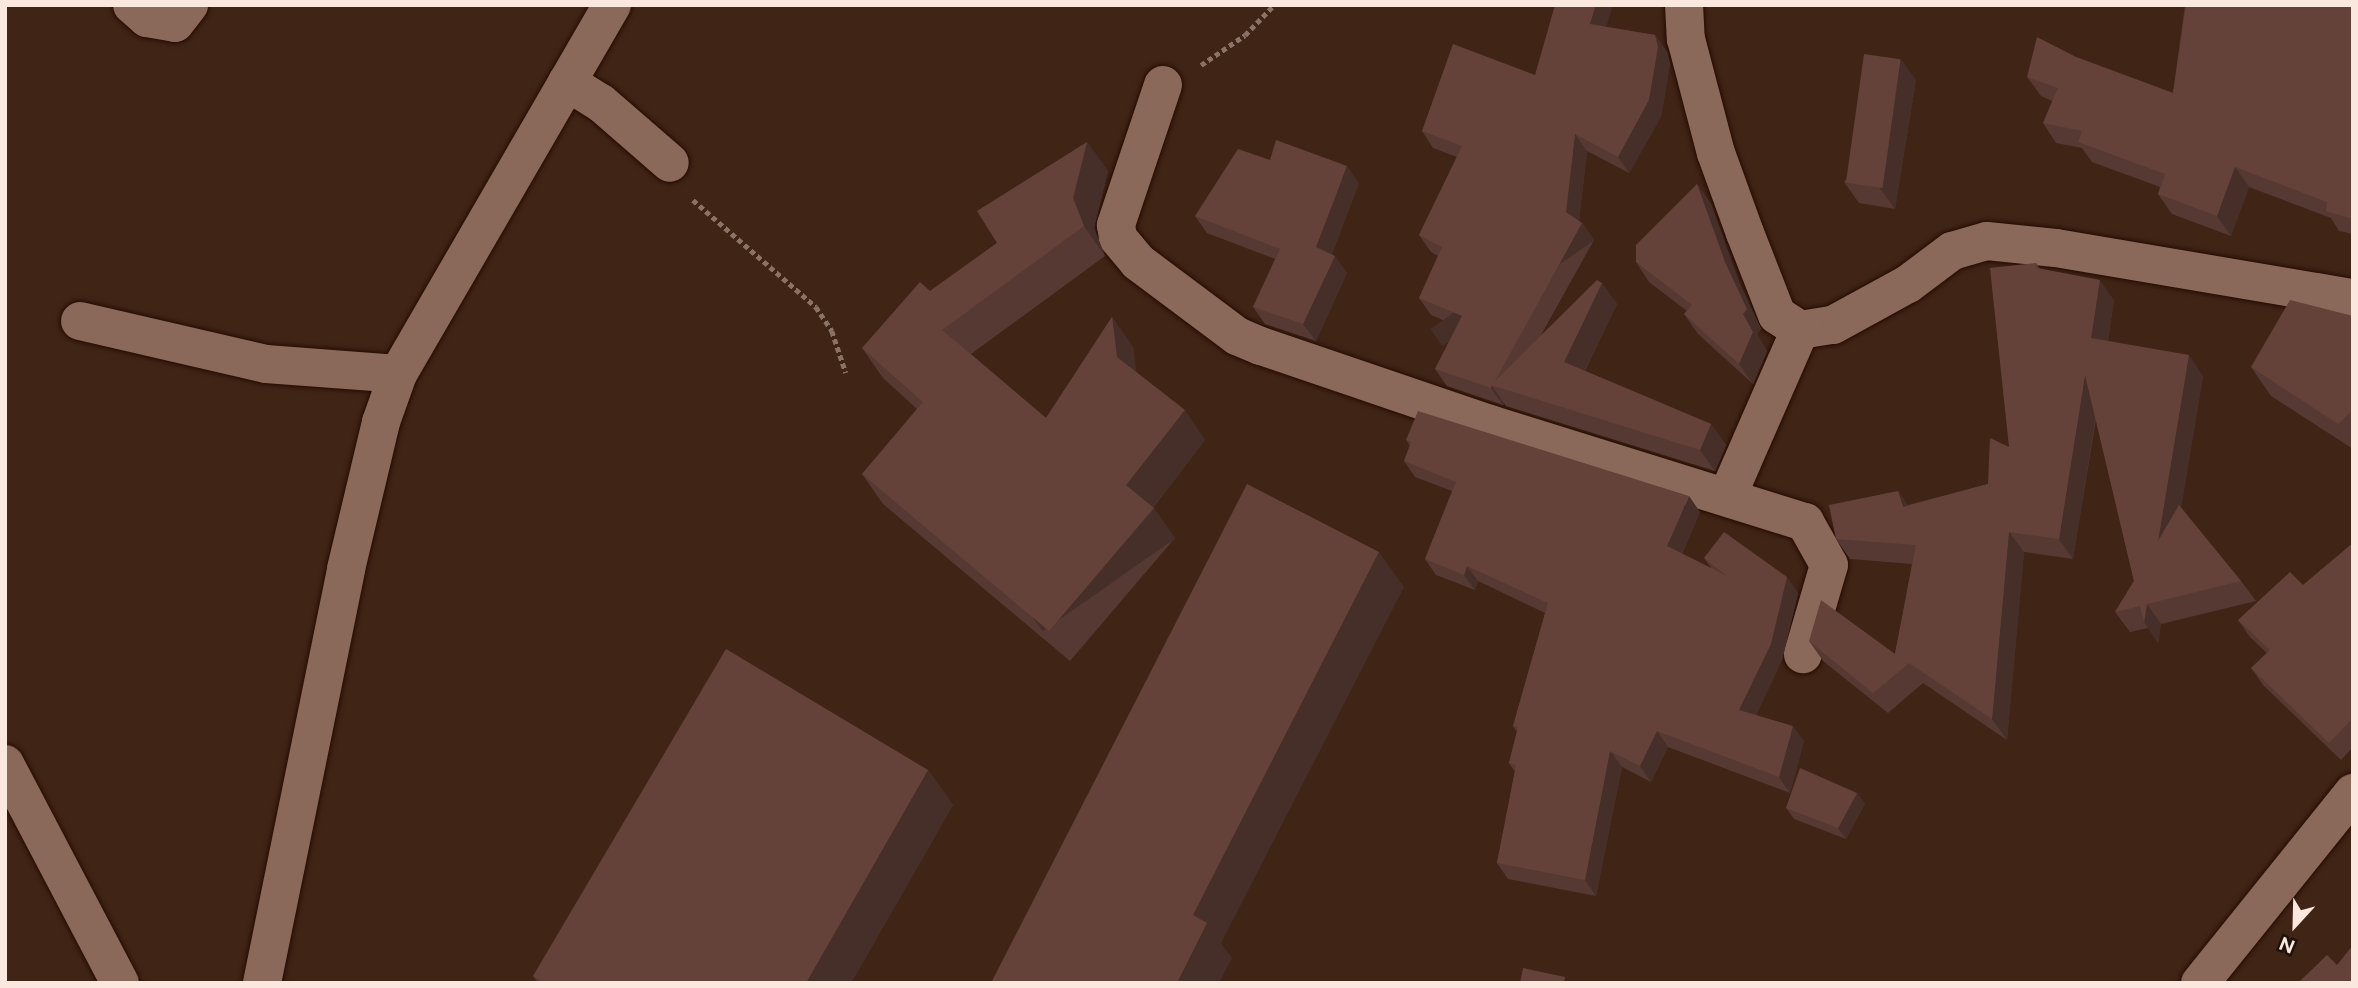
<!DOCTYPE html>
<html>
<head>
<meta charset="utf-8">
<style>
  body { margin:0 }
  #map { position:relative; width:2358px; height:988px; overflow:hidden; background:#402416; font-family:Figtree,sans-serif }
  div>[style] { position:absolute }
  .path>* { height:4.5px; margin-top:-2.25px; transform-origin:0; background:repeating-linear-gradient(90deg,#8b7266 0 5px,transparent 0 8.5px) }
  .roads { filter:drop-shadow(0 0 2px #250c01) drop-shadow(0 0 2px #250c01) }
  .minor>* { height:38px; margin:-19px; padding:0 19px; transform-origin:19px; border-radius:19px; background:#8b695a }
  .secondary>* { height:38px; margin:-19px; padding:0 19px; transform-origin:19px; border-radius:19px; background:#8b695a }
  .wall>* { inset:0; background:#563932 }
  .shaded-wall>* { inset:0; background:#462e29; transform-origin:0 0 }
  .building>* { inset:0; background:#64423a; transform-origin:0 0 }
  span { translate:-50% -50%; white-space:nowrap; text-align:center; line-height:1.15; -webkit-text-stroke:5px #1d110b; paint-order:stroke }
  .frame { position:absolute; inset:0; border:7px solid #fae7de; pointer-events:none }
  .north { position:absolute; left:2260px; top:890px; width:70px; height:70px; -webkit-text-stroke:5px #1d110b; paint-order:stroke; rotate:202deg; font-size:19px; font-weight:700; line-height:28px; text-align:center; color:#fae7de }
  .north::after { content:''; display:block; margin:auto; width:24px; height:32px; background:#fae7de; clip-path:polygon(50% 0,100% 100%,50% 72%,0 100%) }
</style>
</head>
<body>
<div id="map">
  <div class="path">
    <div style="left:1201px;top:65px;width:53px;rotate:-34.3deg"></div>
    <div style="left:1245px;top:35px;width:42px;rotate:-46deg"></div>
    <div style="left:693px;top:200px;width:163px;rotate:41deg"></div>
    <div style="left:816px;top:307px;width:29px;rotate:56deg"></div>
    <div style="left:832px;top:331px;width:44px;rotate:71.6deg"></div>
  </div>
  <div class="roads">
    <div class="minor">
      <div style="left:132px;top:5px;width:20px;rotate:41deg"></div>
      <div style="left:147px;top:18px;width:28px;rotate:10deg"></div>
      <div style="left:175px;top:23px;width:23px;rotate:-52deg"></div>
      <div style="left:1684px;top:5px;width:34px;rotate:87deg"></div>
      <div style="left:1686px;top:39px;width:118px;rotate:75.3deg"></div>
      <div style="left:1716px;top:153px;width:85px;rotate:70.1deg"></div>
      <div style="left:1745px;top:233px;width:88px;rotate:68.7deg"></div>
      <div style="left:1777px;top:315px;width:27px;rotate:33deg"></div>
      <div style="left:1800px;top:330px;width:33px;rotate:-9deg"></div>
      <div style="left:1833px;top:325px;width:85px;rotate:-28.7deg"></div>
      <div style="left:1908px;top:284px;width:55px;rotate:-36.9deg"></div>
      <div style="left:1952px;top:251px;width:36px;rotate:-16deg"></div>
      <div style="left:1987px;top:241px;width:69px;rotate:5.8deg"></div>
      <div style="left:2056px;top:248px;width:301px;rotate:9.6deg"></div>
      <div style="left:567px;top:82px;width:40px;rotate:32deg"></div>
      <div style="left:601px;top:103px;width:91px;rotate:41deg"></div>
      <div style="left:1163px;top:85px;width:148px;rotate:108.6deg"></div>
      <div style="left:1116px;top:225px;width:13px;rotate:81deg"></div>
      <div style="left:1118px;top:238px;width:31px;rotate:50deg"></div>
      <div style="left:1138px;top:262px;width:124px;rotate:36.8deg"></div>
      <div style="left:1237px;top:336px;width:26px;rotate:23deg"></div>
      <div style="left:1261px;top:346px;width:242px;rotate:18.8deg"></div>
      <div style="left:1490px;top:424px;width:330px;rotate:17.3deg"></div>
      <div style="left:1805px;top:522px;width:49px;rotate:60.8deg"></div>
      <div style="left:1829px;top:565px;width:93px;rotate:106.3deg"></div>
      <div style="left:80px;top:321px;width:191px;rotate:13deg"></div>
      <div style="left:266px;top:364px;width:132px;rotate:4.3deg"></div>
      <div style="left:1727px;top:497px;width:182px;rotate:-66.4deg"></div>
      <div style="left:262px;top:983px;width:422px;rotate:-78.5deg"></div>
      <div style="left:346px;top:569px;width:151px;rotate:-76.6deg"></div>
      <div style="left:381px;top:422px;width:51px;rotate:-70.5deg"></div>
      <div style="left:398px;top:374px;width:427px;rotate:-59.9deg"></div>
    </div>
    <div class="secondary">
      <div style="left:5px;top:764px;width:247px;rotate:62.3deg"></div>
      <div style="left:2200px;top:983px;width:244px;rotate:-51.2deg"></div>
    </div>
  </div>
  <div class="wall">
    <div style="clip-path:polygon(2185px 5px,2353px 5px,2353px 234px,2339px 231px,2331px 218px,2249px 187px,2231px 236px,2172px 214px,2158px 194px,2160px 187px,2092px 162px,2082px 148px,2056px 143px,2043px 123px,2052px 101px,2041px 96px,2027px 77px,2076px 57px,2173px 93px)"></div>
    <div style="clip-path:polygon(1606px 27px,1655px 35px,1667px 52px,1670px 64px,1661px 117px,1629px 173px,1587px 151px,1579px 221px,1582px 223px,1594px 240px,1541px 335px,1602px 283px,1617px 304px,1585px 371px,1711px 424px,1726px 445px,1715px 471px,1506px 406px,1504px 403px,1503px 405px,1447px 386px,1435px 369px,1457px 326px,1431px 315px,1419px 298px,1438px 256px,1431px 252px,1419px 235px,1457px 157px,1433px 148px,1422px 131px,1535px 75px)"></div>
    <div style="clip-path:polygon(1916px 80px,1895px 209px,1859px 203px,1844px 182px)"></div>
    <div style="clip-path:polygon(1087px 142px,1108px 171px,1094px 228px,1105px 256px,971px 354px,1046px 418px,1112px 317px,1133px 347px,1136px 372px,1205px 440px,1153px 508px,1175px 538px,1070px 661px,883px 504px,862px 474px,917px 409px,883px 378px,862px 348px,930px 291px,997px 243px)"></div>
    <div style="clip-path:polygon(1270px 160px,1359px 183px,1332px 254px,1347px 273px,1316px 341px,1265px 324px,1253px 307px,1275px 259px,1207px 233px,1195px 216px)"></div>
    <div style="clip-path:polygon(1697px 184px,1711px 204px,1739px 282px,1761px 329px,1757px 334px,1767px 351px,1753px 384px,1698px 334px,1684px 314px,1687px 311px,1649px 282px,1636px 262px)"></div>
    <div style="clip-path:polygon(2036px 263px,2040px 269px,2114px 300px,2108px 341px,2203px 376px,2181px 508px,2241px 581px,2256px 601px,2161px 624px,2158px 643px,2148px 628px,2130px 632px,2115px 612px,2134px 581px,2096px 419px,2073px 559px,2024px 552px,2007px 740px,1923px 683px,1888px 713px,1823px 661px,1809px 641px,1895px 654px,1912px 564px,1850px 559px,1836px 539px,1898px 491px,1908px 505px,1988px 484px,2009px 447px)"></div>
    <div style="clip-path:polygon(2353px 316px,2353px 449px,2271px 396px,2251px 367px)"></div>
    <div style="clip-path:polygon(1406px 440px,1700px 512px,1682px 554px,1712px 569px,1704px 558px,1787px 577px,1798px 593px,1782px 660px,1756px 715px,1804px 741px,1790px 793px,1668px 747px,1651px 782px,1622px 767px,1596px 896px,1508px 879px,1497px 863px,1515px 772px,1509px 763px,1517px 732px,1513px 726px,1545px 613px,1478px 581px,1475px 590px,1436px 575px,1425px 559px,1452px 491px,1415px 477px,1404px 461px,1410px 446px)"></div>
    <div style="clip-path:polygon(2353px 543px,2353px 747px,2341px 760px,2263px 685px,2251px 668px,2267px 653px,2250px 637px,2238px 620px,2303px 585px)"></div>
    <div style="clip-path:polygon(928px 770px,953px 805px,851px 983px,538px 983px,533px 976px)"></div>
    <div style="clip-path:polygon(1857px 793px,1865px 804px,1846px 839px,1794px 819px,1786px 808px)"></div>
  </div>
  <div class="shaded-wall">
    <div style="clip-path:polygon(1596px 5px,1613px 5px,1602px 41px,1590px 24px)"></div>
    <div style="clip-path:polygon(1655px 35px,1667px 52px,1670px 64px,1661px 117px,1629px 173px,1618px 157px)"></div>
    <div style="clip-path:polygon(1901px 59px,1916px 80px,1895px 209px,1880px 188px)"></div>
    <div style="clip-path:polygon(1575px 134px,1587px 151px,1578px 229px,1566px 212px)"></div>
    <div style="clip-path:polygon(1087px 142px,1108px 171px,1094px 228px,1105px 256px,1084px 226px,1073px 198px)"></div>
    <div style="clip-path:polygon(1347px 166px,1359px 183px,1328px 264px,1316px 247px)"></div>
    <div style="clip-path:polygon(2235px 167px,2249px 187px,2231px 236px,2217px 216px)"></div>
    <div style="clip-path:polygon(1697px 184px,1711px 204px,1739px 282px,1761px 329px,1757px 334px,1767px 351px,1753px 384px,1739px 364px,1725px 262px)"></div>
    <div style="left:1582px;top:223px;width:21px;height:185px;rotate:55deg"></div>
    <div style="clip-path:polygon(1335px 256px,1347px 273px,1316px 341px,1303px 324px)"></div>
    <div style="clip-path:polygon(2100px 280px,2114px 300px,2105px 358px,2091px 338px)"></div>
    <div style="clip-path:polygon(1602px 283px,1617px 304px,1578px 384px,1564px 362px)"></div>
    <div style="clip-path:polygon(1112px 317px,1133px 347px,1138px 387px,1117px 357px)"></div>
    <div style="clip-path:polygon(2189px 355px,2203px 376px,2172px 562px,2158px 541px)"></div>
    <div style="clip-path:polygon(2085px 375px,2099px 395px,2073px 559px,2059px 539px)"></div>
    <div style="left:1492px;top:386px;width:21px;height:2px;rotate:55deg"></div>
    <div style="clip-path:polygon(1185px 410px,1205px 440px,1147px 515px,1126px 485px)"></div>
    <div style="clip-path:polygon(1711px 424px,1726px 445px,1715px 471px,1700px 450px)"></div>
    <div style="clip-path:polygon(1898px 491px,1913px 512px,1903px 507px)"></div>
    <div style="clip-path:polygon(1689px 496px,1700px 512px,1678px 562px,1667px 546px)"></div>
    <div style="left:1154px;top:508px;width:37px;height:162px;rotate:55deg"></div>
    <div style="clip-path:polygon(2009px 532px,2024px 552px,2007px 740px,1992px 719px)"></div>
    <div style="clip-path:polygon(1379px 552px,1404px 587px,1221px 943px,1232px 958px,1219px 983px,1177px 983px,1193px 915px)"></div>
    <div style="clip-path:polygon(1467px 566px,1478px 581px,1475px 590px,1464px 575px)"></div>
    <div style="clip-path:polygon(1787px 577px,1798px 593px,1782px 660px,1751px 726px,1739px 710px)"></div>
    <div style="clip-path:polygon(2147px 604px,2161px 624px,2158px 643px,2144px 622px)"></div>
    <div style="clip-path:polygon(1793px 726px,1804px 741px,1790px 793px,1779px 777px)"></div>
    <div style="clip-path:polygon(1657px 731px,1668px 747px,1651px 782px,1640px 766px)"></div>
    <div style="clip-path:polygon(1610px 751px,1622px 767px,1596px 896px,1585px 880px)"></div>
    <div style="clip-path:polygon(928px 770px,953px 805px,851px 983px,806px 983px)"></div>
    <div style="clip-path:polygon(1857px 793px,1865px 804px,1846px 839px,1838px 828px)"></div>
  </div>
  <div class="building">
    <div style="clip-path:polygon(1555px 5px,1596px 5px,1590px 24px,1655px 35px,1658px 47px,1649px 100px,1618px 157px,1575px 134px,1566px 212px,1582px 223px,1495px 381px,1491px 385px,1492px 385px,1491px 388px,1435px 369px,1462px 316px,1419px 298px,1442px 247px,1419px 235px,1462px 146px,1422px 131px,1453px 44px,1535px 75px)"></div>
    <div style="clip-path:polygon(2186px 5px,2353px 5px,2353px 219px,2326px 211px,2327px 202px,2235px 167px,2217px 216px,2158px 194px,2165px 174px,2078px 142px,2082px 131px,2043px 123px,2058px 88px,2027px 77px,2037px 37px,2076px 57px,2173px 93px)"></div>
    <div style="left:1864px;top:54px;width:37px;height:130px;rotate:8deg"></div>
    <div style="clip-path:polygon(1276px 140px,1347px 166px,1316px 247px,1335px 256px,1303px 324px,1253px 307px,1280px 249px,1195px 216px,1238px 149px,1270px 160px)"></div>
    <div style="clip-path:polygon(1087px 142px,1073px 198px,1084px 226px,942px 330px,1046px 418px,1112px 317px,1117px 357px,1185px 410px,1126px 485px,1154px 508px,1049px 631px,862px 474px,923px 402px,862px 348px,920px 282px,930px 291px,997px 243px,977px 211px)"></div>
    <div style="clip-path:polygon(1697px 184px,1725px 262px,1747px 309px,1743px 314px,1753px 332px,1739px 364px,1684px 314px,1692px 305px,1636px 262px,1636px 245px)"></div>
    <div style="clip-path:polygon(2036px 263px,2037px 268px,2100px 280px,2091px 338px,2189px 355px,2158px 541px,2179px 505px,2241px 581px,2147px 604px,2144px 622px,2140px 606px,2115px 612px,2134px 581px,2085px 375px,2059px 539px,2009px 532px,1992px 719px,1909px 663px,1873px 693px,1809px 641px,1821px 600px,1895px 654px,1916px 545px,1836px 539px,1829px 505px,1898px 491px,1903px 507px,1988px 484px,1990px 438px,2009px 447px,1990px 268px)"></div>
    <div style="clip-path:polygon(1597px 280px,1602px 283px,1564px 362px,1711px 424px,1700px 450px,1491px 385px)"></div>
    <div style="clip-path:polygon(2290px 300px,2353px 316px,2353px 410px,2338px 424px,2251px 367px)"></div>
    <div style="clip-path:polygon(1418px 411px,1689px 496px,1667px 546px,1727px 576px,1704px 558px,1724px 532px,1787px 577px,1771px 644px,1739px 710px,1793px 726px,1779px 777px,1657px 731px,1640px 766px,1610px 751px,1585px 880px,1497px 863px,1516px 765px,1509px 763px,1518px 727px,1513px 726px,1548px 603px,1467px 566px,1464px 575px,1425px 559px,1456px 482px,1404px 461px,1411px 442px,1406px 440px)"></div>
    <div style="clip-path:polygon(1247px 484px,1379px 552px,1193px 915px,1207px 923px,1177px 983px,991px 983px)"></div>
    <div style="clip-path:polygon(2353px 543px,2353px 718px,2329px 743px,2251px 668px,2270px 650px,2238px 620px,2290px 572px,2303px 585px)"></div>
    <div style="clip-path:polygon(726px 649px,928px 770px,806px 983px,544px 983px,533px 976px)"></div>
    <div style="clip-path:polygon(1800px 768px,1857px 793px,1838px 828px,1786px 808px)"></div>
    <div style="clip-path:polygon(2353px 945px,2353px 983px,2298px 983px,2327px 955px,2337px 965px)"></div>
    <div style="clip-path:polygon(1523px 968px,1565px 977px,1564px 983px,1520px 983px)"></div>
  </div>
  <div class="frame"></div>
  <div class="north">N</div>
</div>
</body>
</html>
